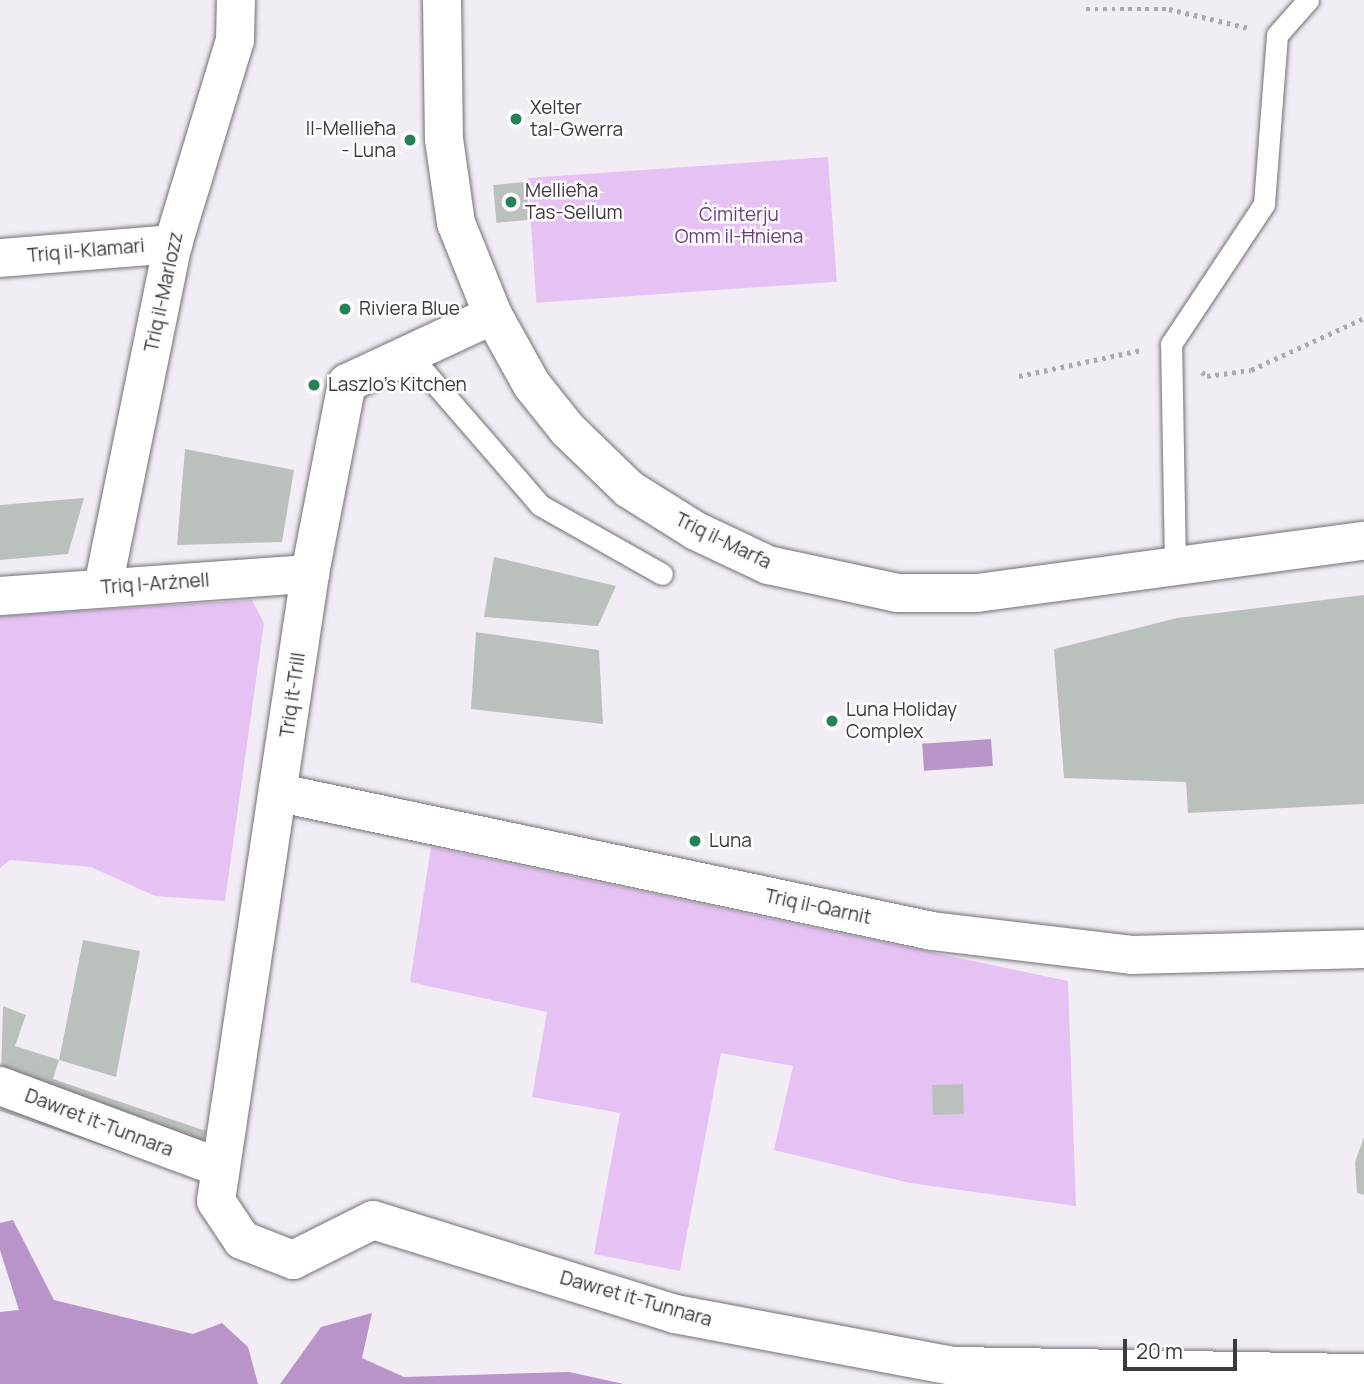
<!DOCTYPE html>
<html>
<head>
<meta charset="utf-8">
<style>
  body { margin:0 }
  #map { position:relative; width:1364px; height:1384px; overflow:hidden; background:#f2edf4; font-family:Manrope,sans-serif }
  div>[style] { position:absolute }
  .green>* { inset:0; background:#e5c2f3; transform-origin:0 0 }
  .water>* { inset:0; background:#b994c8; transform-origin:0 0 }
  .building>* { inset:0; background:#bac1bc; transform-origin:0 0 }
  .path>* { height:4.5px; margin-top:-2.25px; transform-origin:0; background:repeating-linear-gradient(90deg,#aca8ad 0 3.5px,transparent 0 8.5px) }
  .roads { filter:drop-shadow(0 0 2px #736f75) drop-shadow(0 0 2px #736f75) }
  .service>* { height:21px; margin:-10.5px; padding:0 10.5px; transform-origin:10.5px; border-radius:10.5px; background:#fff }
  .minor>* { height:38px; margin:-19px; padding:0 19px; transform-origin:19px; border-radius:19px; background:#fff }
  .secondary>* { height:38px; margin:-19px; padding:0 19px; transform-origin:19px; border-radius:19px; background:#fff }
  .dots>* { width:19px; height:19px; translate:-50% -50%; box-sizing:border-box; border:4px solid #fefcfe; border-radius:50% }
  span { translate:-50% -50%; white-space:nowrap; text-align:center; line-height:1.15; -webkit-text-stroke:5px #fefcfe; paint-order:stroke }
  .poi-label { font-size:19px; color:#3b393c }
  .left { translate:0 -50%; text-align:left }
  .right { translate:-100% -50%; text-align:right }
  .park-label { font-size:19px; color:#6b3d7d }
  .street-label { font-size:19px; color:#3b393c }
  .scale { position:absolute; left:1123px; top:1339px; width:114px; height:32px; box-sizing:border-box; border:4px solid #3b393c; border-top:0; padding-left:9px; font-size:21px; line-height:24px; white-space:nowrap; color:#3b393c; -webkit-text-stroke:5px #fefcfe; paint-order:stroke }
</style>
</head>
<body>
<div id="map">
  <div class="green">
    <div style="left:828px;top:157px;width:125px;height:301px;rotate:86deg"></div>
    <div style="clip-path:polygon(252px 600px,264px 623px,225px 901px,155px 896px,91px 867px,10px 860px,0 868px,0 616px)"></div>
    <div style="clip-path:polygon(431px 847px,1068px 981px,1076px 1206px,910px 1183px,774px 1150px,793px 1066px,721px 1053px,680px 1271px,594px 1254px,620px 1113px,532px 1097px,547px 1012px,410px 982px)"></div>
  </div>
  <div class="water">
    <div style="left:991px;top:739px;width:27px;height:69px;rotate:86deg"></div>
    <div style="clip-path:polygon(13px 1220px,54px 1300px,193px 1334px,222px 1323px,248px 1347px,258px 1384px,0 1384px,0 1312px,19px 1310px,0 1250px,0 1223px)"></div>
    <div style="clip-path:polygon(372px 1313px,362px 1358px,404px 1377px,569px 1372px,624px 1384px,280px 1384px,321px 1327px)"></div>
  </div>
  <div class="building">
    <div style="left:526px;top:182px;width:38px;height:33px;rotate:85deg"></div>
    <div style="clip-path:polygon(185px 449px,294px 470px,282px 542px,177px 545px)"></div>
    <div style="clip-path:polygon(84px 498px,68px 554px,0 560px,0 505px)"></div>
    <div style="clip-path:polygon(494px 557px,616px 586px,598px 626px,484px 617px)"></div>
    <div style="clip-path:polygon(1364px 595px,1364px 804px,1188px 813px,1186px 782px,1064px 778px,1054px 649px,1177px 618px)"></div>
    <div style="clip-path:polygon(476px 632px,599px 650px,603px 724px,471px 709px)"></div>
    <div style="clip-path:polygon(83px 940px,140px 951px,116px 1077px,59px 1060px,53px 1079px,206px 1131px,191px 1176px,0 1111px,3px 1006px,26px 1015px,15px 1046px,59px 1060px)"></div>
    <div style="left:963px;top:1084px;width:30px;height:31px;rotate:88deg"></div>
    <div style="clip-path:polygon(1364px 1137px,1364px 1195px,1357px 1193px,1355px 1162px)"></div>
  </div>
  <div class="path">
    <div style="left:1086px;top:9px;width:83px"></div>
    <div style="left:1169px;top:9px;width:82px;rotate:13.4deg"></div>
    <div style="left:1202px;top:372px;width:6px;rotate:39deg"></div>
    <div style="left:1207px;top:376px;width:44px;rotate:-7.8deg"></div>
    <div style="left:1251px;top:370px;width:124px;rotate:-24.7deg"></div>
    <div style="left:1019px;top:376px;width:125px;rotate:-12deg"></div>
  </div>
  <div class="roads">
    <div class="service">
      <div style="left:411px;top:356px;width:197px;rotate:49.1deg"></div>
      <div style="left:540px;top:505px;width:140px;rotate:29.5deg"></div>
      <div style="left:1175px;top:566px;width:222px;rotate:-91deg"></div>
      <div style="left:1171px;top:344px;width:168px;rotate:-56.4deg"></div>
      <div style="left:1264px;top:204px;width:169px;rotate:-85.6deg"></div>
      <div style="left:1277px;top:35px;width:47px;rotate:-48.5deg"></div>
    </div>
    <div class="minor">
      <div style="left:0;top:258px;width:174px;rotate:-4.6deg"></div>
      <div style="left:493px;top:315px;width:161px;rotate:155deg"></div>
      <div style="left:347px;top:383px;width:195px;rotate:101deg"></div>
      <div style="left:310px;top:574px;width:634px;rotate:98.53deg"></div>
      <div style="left:216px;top:1201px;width:47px;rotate:56.3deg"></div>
      <div style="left:242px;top:1240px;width:55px;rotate:21.4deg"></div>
      <div style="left:293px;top:1260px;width:89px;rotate:-26.6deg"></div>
      <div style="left:373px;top:1220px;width:316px;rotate:17.3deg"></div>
      <div style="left:675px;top:1314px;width:284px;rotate:10.6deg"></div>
      <div style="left:954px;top:1366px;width:410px;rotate:1deg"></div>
      <div style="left:103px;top:587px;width:350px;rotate:-78.5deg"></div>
      <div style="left:173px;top:244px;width:213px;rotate:-73.1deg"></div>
      <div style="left:235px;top:40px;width:40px;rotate:-88.6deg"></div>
      <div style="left:0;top:596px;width:311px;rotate:-4.1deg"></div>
      <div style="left:280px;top:793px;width:666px;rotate:11.95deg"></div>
      <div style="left:932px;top:931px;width:201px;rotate:6.8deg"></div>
      <div style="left:1132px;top:955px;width:232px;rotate:-1.5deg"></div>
      <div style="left:0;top:1086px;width:235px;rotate:20.4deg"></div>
    </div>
    <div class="secondary">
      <div style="left:442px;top:0;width:139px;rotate:89.2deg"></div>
      <div style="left:444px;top:139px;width:85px;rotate:81.9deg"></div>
      <div style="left:456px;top:223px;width:99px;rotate:68.1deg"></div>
      <div style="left:493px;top:315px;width:80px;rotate:60.9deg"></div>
      <div style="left:532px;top:385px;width:58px;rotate:51.3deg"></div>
      <div style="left:568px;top:430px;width:85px;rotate:44deg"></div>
      <div style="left:629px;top:489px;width:79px;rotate:32.1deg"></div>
      <div style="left:696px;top:531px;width:80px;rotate:25.3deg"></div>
      <div style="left:768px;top:565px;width:132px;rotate:12.2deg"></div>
      <div style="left:897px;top:593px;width:80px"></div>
      <div style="left:977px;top:593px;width:390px;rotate:-7.7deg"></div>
    </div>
  </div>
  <div class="dots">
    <div style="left:516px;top:119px;background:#248158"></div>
    <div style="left:410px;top:140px;background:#248158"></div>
    <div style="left:511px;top:202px;background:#248158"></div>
    <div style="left:345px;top:309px;background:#248158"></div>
    <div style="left:314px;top:385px;background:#248158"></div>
    <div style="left:832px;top:721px;background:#248158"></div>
    <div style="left:695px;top:841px;background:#248158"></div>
  </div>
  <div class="poi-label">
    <span class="left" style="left:530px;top:119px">Xelter<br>tal-Gwerra</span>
    <span class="right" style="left:396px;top:140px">Il-Mellieħa<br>- Luna</span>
    <span class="left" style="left:525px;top:202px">Mellieħa<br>Tas-Sellum</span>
    <span class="left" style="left:359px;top:309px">Riviera Blue</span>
    <span class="left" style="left:328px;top:385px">Laszlo's Kitchen</span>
    <span class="left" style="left:846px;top:721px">Luna Holiday<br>Complex</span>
    <span class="left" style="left:709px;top:841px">Luna</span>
  </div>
  <div class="park-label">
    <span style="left:739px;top:226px">Ċimiterju<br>Omm il-Ħniena</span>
  </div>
  <div class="street-label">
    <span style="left:86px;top:251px;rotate:-5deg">Triq il-Klamari</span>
    <span style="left:164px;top:292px;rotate:-78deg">Triq il-Marlozz</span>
    <span style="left:723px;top:541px;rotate:26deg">Triq il-Marfa</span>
    <span style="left:155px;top:584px;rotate:-4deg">Triq l-Arżnell</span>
    <span style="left:293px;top:695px;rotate:-82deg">Triq it-Trill</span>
    <span style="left:818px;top:907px;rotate:12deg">Triq il-Qarnit</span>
    <span style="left:99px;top:1123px;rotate:21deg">Dawret it-Tunnara</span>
    <span style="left:636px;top:1299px;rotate:16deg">Dawret it-Tunnara</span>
  </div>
  <div class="scale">20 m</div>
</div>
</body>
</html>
